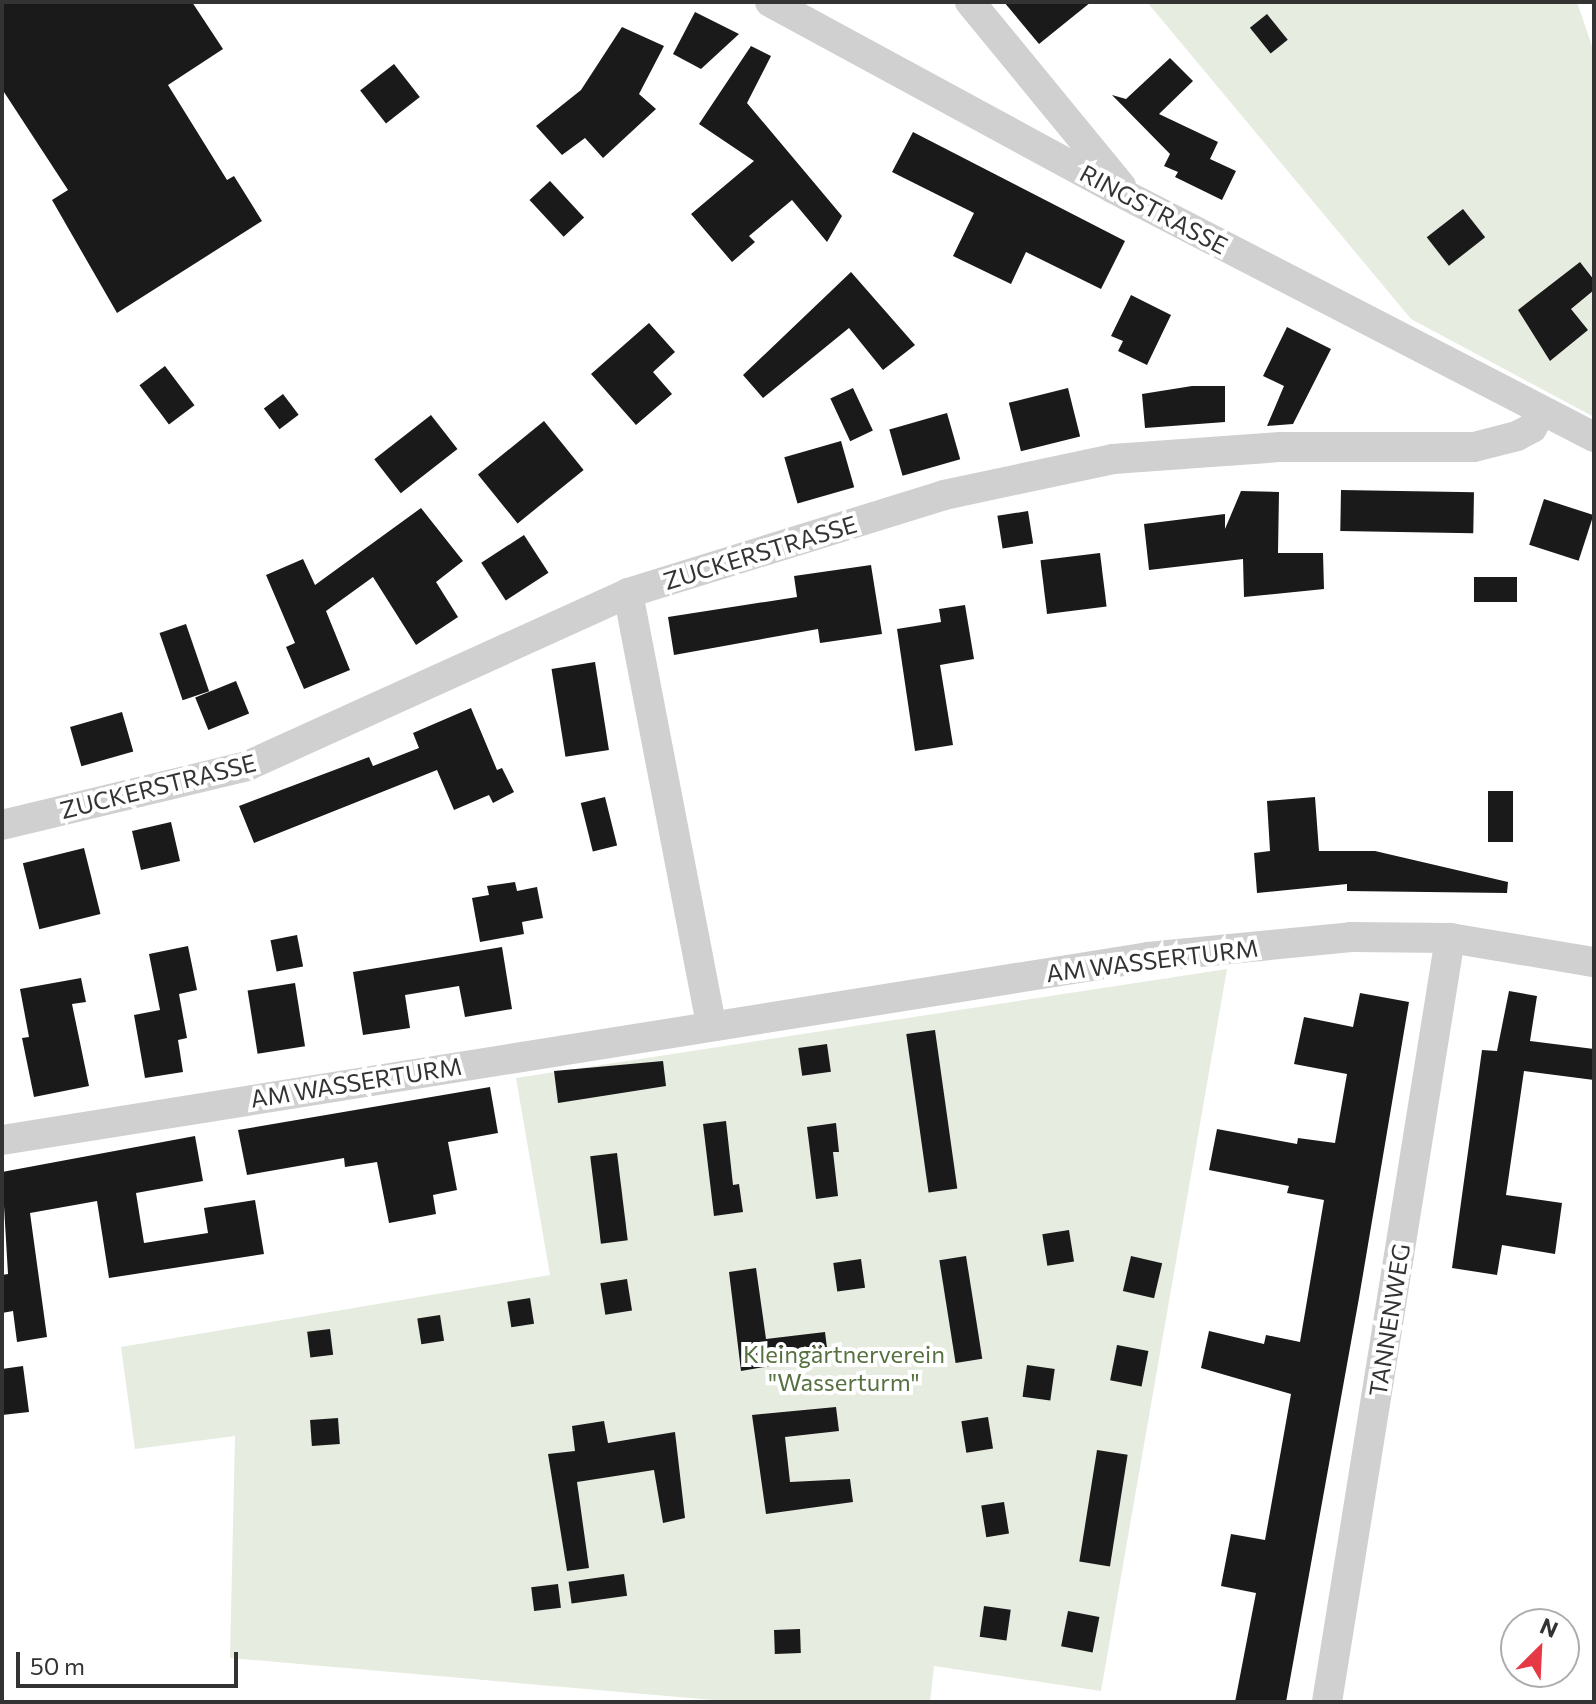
<!DOCTYPE html>
<html>
<head>
<meta charset="utf-8">
<style>
  body { margin:0 }
  #map { position:relative; width:1596px; height:1704px; overflow:hidden; background:#fff; font-family:Commissioner,sans-serif }
  div>[style] { position:absolute }
  .green>* { inset:0; background:#e6ecdf }
  .building>* { inset:0; background:#1a1a1a; transform-origin:0 0 }
  .minor>* { height:30px; margin:-15px; padding:0 15px; transform-origin:15px; border-radius:15px; background:#d0d0d0 }
  span { translate:-50% -50%; white-space:nowrap; text-align:center; line-height:1.15; -webkit-text-stroke:8px #fff; paint-order:stroke }
  .street-label { font-size:24px; color:#333 }
  .park-label { font-size:24px; color:#56703f }
  .frame { position:absolute; inset:0; border:4px solid #333; pointer-events:none }
  .north { position:absolute; left:1500px; top:1608px; width:80px; height:80px; box-sizing:border-box; background:#fff; border:2px solid #adadad; border-radius:50%; rotate:24deg; font-size:22px; font-weight:700; line-height:32px; text-align:center; color:#333 }
  .north::after { content:''; display:block; margin:auto; width:28px; height:36px; background:#e63946; clip-path:polygon(50% 0,100% 100%,50% 72%,0 100%) }
  .scale { position:absolute; left:16px; top:1652px; width:222px; height:36px; box-sizing:border-box; border:4px solid #333; border-top:0; padding-left:10px; font-size:24px; line-height:28px; white-space:nowrap; color:#333; -webkit-text-stroke:6px #fff; paint-order:stroke }
</style>
</head>
<body>
<div id="map">
  <div class="green">
    <div style="clip-path:polygon(1147px 2px,1577px 2px,1594px 52px,1594px 417px,1411px 319px)"></div>
    <div style="clip-path:polygon(1227px 969px,1101px 1691px,934px 1666px,930px 1702px,737px 1702px,230px 1658px,235px 1436px,135px 1449px,121px 1347px,550px 1275px,516px 1078px)"></div>
  </div>
  <div class="building">
    <div style="clip-path:polygon(2px 2px,192px 2px,223px 49px,168px 85px,227px 180px,234px 176px,262px 221px,117px 313px,52px 200px,68px 190px,2px 89px)"></div>
    <div style="clip-path:polygon(1004px 2px,1091px 2px,1039px 44px)"></div>
    <div style="clip-path:polygon(695px 12px,739px 34px,701px 69px,673px 54px)"></div>
    <div style="left:1267px;top:14px;width:33px;height:22px;rotate:51deg"></div>
    <div style="clip-path:polygon(622px 27px,664px 46px,639px 94px,656px 109px,603px 158px,585px 138px,562px 155px,536px 126px,581px 90px)"></div>
    <div style="clip-path:polygon(751px 46px,771px 56px,747px 103px,842px 216px,827px 242px,792px 200px,749px 236px,755px 242px,732px 262px,691px 214px,754px 161px,699px 124px)"></div>
    <div style="clip-path:polygon(1170px 58px,1193px 81px,1159px 114px,1218px 142px,1210px 159px,1236px 171px,1222px 200px,1175px 177px,1178px 172px,1164px 166px,1170px 154px,1112px 95px,1126px 99px)"></div>
    <div style="left:394px;top:64px;width:42px;height:43px;rotate:52deg"></div>
    <div style="clip-path:polygon(913px 132px,1125px 241px,1101px 289px,1026px 252px,1011px 284px,953px 256px,974px 213px,892px 172px)"></div>
    <div style="left:550px;top:181px;width:50px;height:28px;rotate:47deg"></div>
    <div style="left:1463px;top:209px;width:36px;height:46px;rotate:52deg"></div>
    <div style="clip-path:polygon(1580px 262px,1594px 280px,1594px 290px,1571px 309px,1588px 330px,1550px 361px,1518px 310px)"></div>
    <div style="clip-path:polygon(851px 272px,915px 345px,883px 370px,849px 328px,763px 398px,743px 375px)"></div>
    <div style="clip-path:polygon(1131px 295px,1171px 315px,1147px 365px,1118px 351px,1123px 341px,1111px 336px)"></div>
    <div style="clip-path:polygon(649px 323px,675px 352px,653px 372px,672px 394px,636px 425px,591px 374px)"></div>
    <div style="clip-path:polygon(1287px 327px,1331px 349px,1293px 424px,1267px 426px,1284px 386px,1263px 376px)"></div>
    <div style="left:165px;top:366px;width:49px;height:32px;rotate:53deg"></div>
    <div style="clip-path:polygon(1192px 386px,1225px 386px,1225px 422px,1145px 428px,1142px 394px)"></div>
    <div style="left:853px;top:388px;width:47px;height:25px;rotate:65deg"></div>
    <div style="left:1068px;top:388px;width:50px;height:61px;rotate:76deg"></div>
    <div style="left:283px;top:394px;width:26px;height:24px;rotate:53deg"></div>
    <div style="left:947px;top:413px;width:48px;height:60px;rotate:74deg"></div>
    <div style="left:431px;top:415px;width:43px;height:72px;rotate:52deg"></div>
    <div style="left:544px;top:421px;width:63px;height:85px;rotate:51deg"></div>
    <div style="left:841px;top:441px;width:48px;height:59px;rotate:74deg"></div>
    <div style="left:1341px;top:490px;width:133px;height:41px;rotate:1deg"></div>
    <div style="clip-path:polygon(1241px 491px,1279px 492px,1278px 553px,1323px 553px,1324px 589px,1244px 597px,1243px 559px,1149px 570px,1144px 524px,1225px 514px,1225px 529px)"></div>
    <div style="left:1544px;top:499px;width:52px;height:48px;rotate:18deg"></div>
    <div style="clip-path:polygon(421px 508px,463px 561px,436px 582px,458px 617px,416px 645px,373px 577px,326px 611px,350px 670px,304px 689px,286px 647px,295px 643px,266px 575px,303px 559px,315px 585px)"></div>
    <div style="left:1028px;top:511px;width:33px;height:31px;rotate:81deg"></div>
    <div style="left:524px;top:535px;width:45px;height:51px;rotate:57deg"></div>
    <div style="left:1100px;top:553px;width:54px;height:60px;rotate:83deg"></div>
    <div style="clip-path:polygon(871px 565px,882px 634px,820px 643px,818px 629px,674px 655px,668px 617px,797px 597px,794px 576px)"></div>
    <div style="left:1517px;top:577px;width:25px;height:43px;rotate:90deg"></div>
    <div style="clip-path:polygon(965px 605px,974px 659px,940px 665px,953px 745px,915px 751px,897px 629px,941px 622px,939px 609px)"></div>
    <div style="left:186px;top:624px;width:71px;height:28px;rotate:71deg"></div>
    <div style="left:595px;top:662px;width:89px;height:44px;rotate:81deg"></div>
    <div style="left:236px;top:681px;width:35px;height:44px;rotate:68deg"></div>
    <div style="clip-path:polygon(471px 708px,497px 770px,502px 768px,514px 792px,493px 803px,489px 795px,454px 810px,437px 770px,254px 843px,239px 806px,369px 757px,373px 766px,419px 748px,413px 733px)"></div>
    <div style="left:122px;top:712px;width:41px;height:54px;rotate:74deg"></div>
    <div style="left:1488px;top:791px;width:25px;height:51px"></div>
    <div style="left:605px;top:797px;width:50px;height:25px;rotate:76deg"></div>
    <div style="clip-path:polygon(1315px 797px,1319px 851px,1375px 851px,1508px 882px,1507px 893px,1347px 891px,1347px 884px,1257px 893px,1254px 853px,1270px 851px,1267px 801px)"></div>
    <div style="left:171px;top:822px;width:40px;height:40px;rotate:77deg"></div>
    <div style="left:84px;top:848px;width:68px;height:63px;rotate:76deg"></div>
    <div style="clip-path:polygon(515px 882px,517px 891px,537px 887px,543px 918px,522px 922px,524px 934px,480px 942px,472px 898px,489px 895px,487px 886px)"></div>
    <div style="left:297px;top:935px;width:32px;height:27px;rotate:79deg"></div>
    <div style="clip-path:polygon(188px 946px,197px 990px,179px 994px,187px 1038px,178px 1040px,183px 1072px,145px 1078px,134px 1015px,160px 1010px,149px 954px)"></div>
    <div style="clip-path:polygon(502px 947px,512px 1009px,465px 1017px,459px 986px,405px 995px,410px 1028px,363px 1035px,353px 972px)"></div>
    <div style="clip-path:polygon(81px 978px,86px 1002px,72px 1004px,89px 1086px,34px 1097px,22px 1038px,29px 1037px,20px 989px)"></div>
    <div style="left:295px;top:983px;width:64px;height:48px;rotate:81deg"></div>
    <div style="clip-path:polygon(1509px 991px,1537px 996px,1530px 1041px,1594px 1049px,1594px 1080px,1524px 1071px,1506px 1195px,1562px 1203px,1555px 1254px,1502px 1245px,1497px 1275px,1452px 1268px,1482px 1050px,1497px 1051px)"></div>
    <div style="clip-path:polygon(1360px 993px,1409px 1002px,1359px 1298px,1286px 1702px,1235px 1702px,1256px 1593px,1221px 1586px,1231px 1534px,1265px 1540px,1291px 1394px,1201px 1368px,1209px 1331px,1264px 1344px,1266px 1335px,1300px 1342px,1324px 1200px,1287px 1193px,1289px 1186px,1209px 1170px,1217px 1129px,1297px 1144px,1298px 1138px,1335px 1143px,1347px 1074px,1294px 1064px,1304px 1017px,1353px 1027px)"></div>
    <div style="left:935px;top:1030px;width:160px;height:29px;rotate:82deg"></div>
    <div style="left:827px;top:1044px;width:28px;height:29px;rotate:82deg"></div>
    <div style="clip-path:polygon(663px 1061px,666px 1086px,558px 1103px,554px 1071px)"></div>
    <div style="clip-path:polygon(490px 1087px,498px 1133px,448px 1142px,457px 1190px,433px 1195px,436px 1214px,389px 1223px,377px 1162px,345px 1167px,344px 1158px,247px 1175px,238px 1130px)"></div>
    <div style="clip-path:polygon(726px 1121px,733px 1185px,739px 1184px,743px 1212px,714px 1216px,703px 1124px)"></div>
    <div style="clip-path:polygon(836px 1123px,839px 1152px,833px 1152px,838px 1196px,816px 1199px,807px 1127px)"></div>
    <div style="clip-path:polygon(195px 1136px,203px 1181px,136px 1193px,144px 1243px,208px 1233px,204px 1208px,255px 1200px,264px 1254px,109px 1278px,97px 1201px,30px 1213px,47px 1337px,17px 1342px,13px 1311px,2px 1313px,2px 1275px,8px 1274px,2px 1172px)"></div>
    <div style="left:617px;top:1153px;width:88px;height:27px;rotate:83deg"></div>
    <div style="left:1069px;top:1230px;width:32px;height:27px;rotate:81deg"></div>
    <div style="left:966px;top:1256px;width:104px;height:27px;rotate:81deg"></div>
    <div style="left:1131px;top:1256px;width:32px;height:36px;rotate:13deg"></div>
    <div style="left:861px;top:1259px;width:29px;height:28px;rotate:82deg"></div>
    <div style="clip-path:polygon(756px 1268px,766px 1339px,825px 1332px,828px 1356px,741px 1371px,729px 1272px)"></div>
    <div style="left:627px;top:1279px;width:32px;height:27px;rotate:81deg"></div>
    <div style="left:530px;top:1298px;width:26px;height:23px;rotate:81deg"></div>
    <div style="left:440px;top:1315px;width:26px;height:23px;rotate:81deg"></div>
    <div style="left:330px;top:1329px;width:26px;height:23px;rotate:83deg"></div>
    <div style="left:1117px;top:1345px;width:32px;height:36px;rotate:11deg"></div>
    <div style="left:1027px;top:1365px;width:28px;height:32px;rotate:8deg"></div>
    <div style="clip-path:polygon(23px 1366px,29px 1412px,2px 1415px,2px 1369px)"></div>
    <div style="clip-path:polygon(836px 1407px,839px 1431px,785px 1437px,790px 1482px,850px 1479px,853px 1502px,766px 1514px,752px 1415px)"></div>
    <div style="left:988px;top:1417px;width:32px;height:27px;rotate:81deg"></div>
    <div style="left:338px;top:1418px;width:26px;height:28px;rotate:86deg"></div>
    <div style="clip-path:polygon(604px 1421px,608px 1443px,675px 1432px,685px 1518px,663px 1523px,654px 1470px,577px 1482px,589px 1568px,567px 1571px,548px 1454px,575px 1451px,572px 1426px)"></div>
    <div style="left:1097px;top:1450px;width:31px;height:113px;rotate:9deg"></div>
    <div style="left:1004px;top:1502px;width:32px;height:23px;rotate:81deg"></div>
    <div style="left:624px;top:1574px;width:22px;height:56px;rotate:82deg"></div>
    <div style="left:558px;top:1584px;width:24px;height:27px;rotate:83deg"></div>
    <div style="left:984px;top:1606px;width:27px;height:31px;rotate:8deg"></div>
    <div style="left:1068px;top:1611px;width:32px;height:36px;rotate:11deg"></div>
    <div style="left:800px;top:1629px;width:24px;height:26px;rotate:88deg"></div>
  </div>
  <div class="minor">
    <div style="left:770px;top:2px;width:389px;rotate:28.5deg"></div>
    <div style="left:1112px;top:188px;width:543px;rotate:27.32deg"></div>
    <div style="left:970px;top:2px;width:238px;rotate:50.6deg"></div>
    <div style="left:628px;top:593px;width:439px;rotate:79.1deg"></div>
    <div style="left:2px;top:825px;width:252px;rotate:-13.5deg"></div>
    <div style="left:247px;top:766px;width:418px;rotate:-24.4deg"></div>
    <div style="left:628px;top:593px;width:331px;rotate:-17.2deg"></div>
    <div style="left:944px;top:495px;width:173px;rotate:-12deg"></div>
    <div style="left:1113px;top:459px;width:166px;rotate:-4.1deg"></div>
    <div style="left:1279px;top:447px;width:195px"></div>
    <div style="left:1474px;top:447px;width:44px;rotate:-14.3deg"></div>
    <div style="left:1517px;top:436px;width:17px;rotate:-28deg"></div>
    <div style="left:1532px;top:428px;width:20px;rotate:-60deg"></div>
    <div style="left:2px;top:1140px;width:1161px;rotate:-9.07deg"></div>
    <div style="left:1148px;top:957px;width:204px;rotate:-5.6deg"></div>
    <div style="left:1351px;top:937px;width:99px;rotate:0.6deg"></div>
    <div style="left:1450px;top:938px;width:146px;rotate:9.5deg"></div>
    <div style="left:1327px;top:1702px;width:774px;rotate:-80.85deg"></div>
  </div>
  <div class="street-label">
    <span style="left:1154px;top:209px;rotate:28deg">RINGSTRASSE</span>
    <span style="left:760px;top:552px;rotate:-17deg">ZUCKERSTRASSE</span>
    <span style="left:158px;top:786px;rotate:-14deg">ZUCKERSTRASSE</span>
    <span style="left:1152px;top:960px;rotate:-7deg">AM WASSERTURM</span>
    <span style="left:356px;top:1082px;rotate:-9deg">AM WASSERTURM</span>
    <span style="left:1389px;top:1320px;rotate:-81deg">TANNENWEG</span>
  </div>
  <div class="park-label">
    <span style="left:844px;top:1368px">Kleingärtnerverein<br>"Wasserturm"</span>
  </div>
  <div class="frame"></div>
  <div class="north">N</div>
  <div class="scale">50 m</div>
</div>
</body>
</html>
